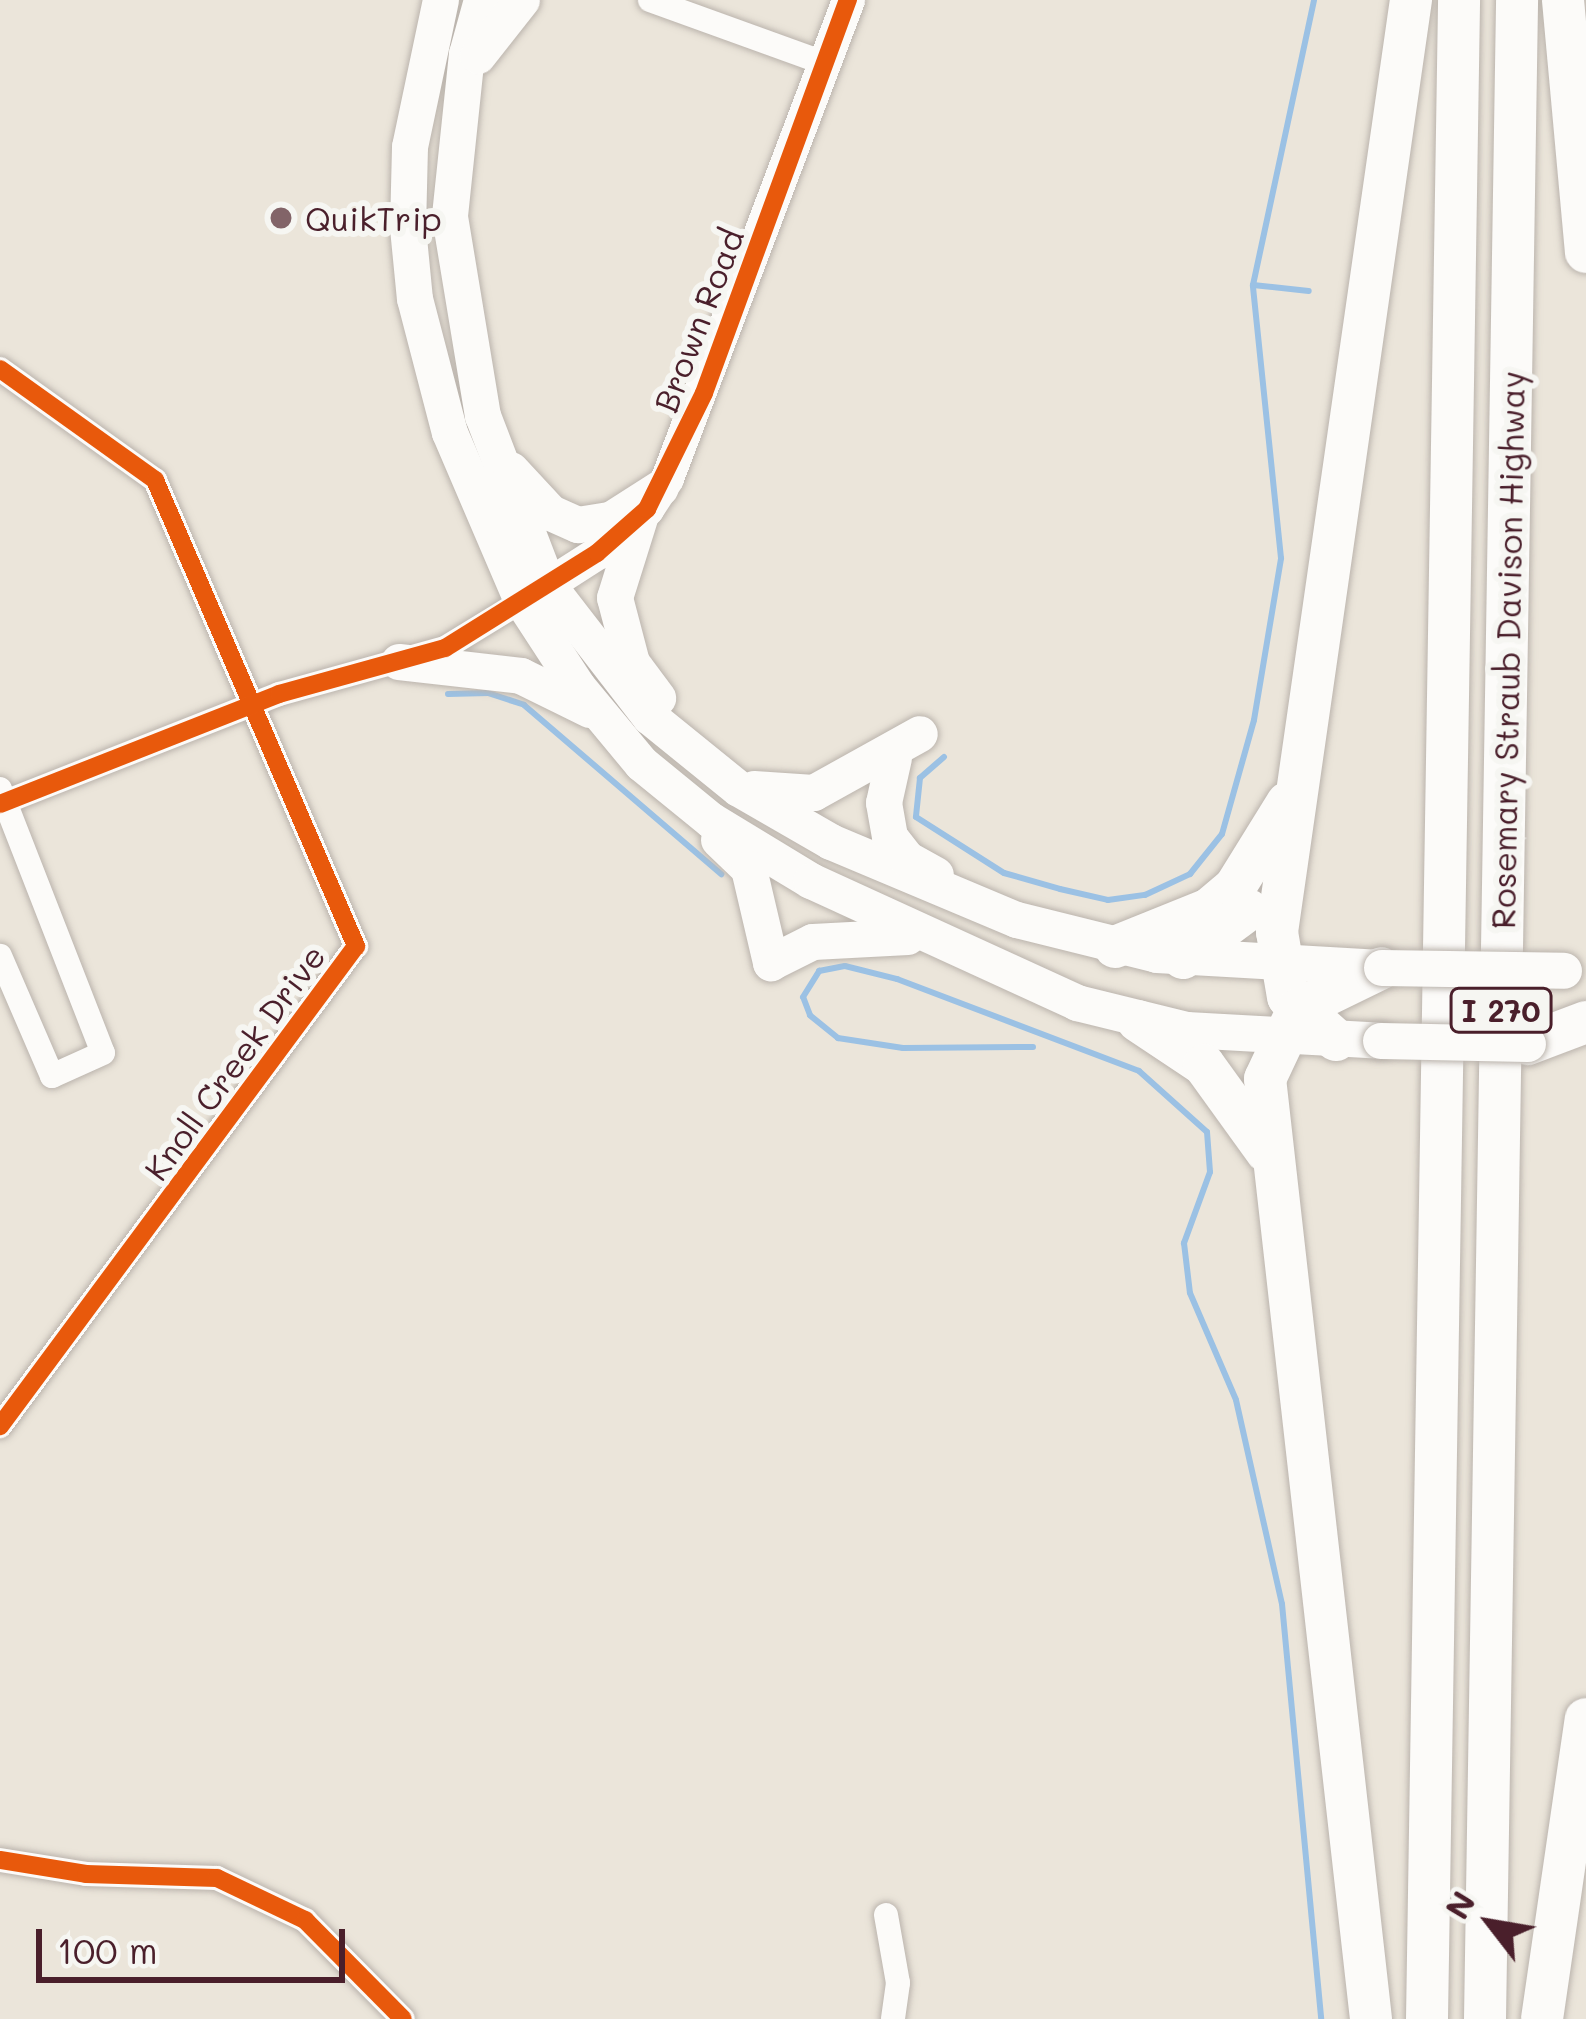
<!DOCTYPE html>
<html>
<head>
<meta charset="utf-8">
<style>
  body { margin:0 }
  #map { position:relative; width:1586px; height:2019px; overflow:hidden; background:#ebe5da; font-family:Mali,sans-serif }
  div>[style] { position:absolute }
  .stream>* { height:6px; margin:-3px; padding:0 3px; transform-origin:3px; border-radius:3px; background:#9bc1e4 }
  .roads { filter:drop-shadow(0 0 3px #bbb4ad) drop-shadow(0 0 3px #bbb4ad) }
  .street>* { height:24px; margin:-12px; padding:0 12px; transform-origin:12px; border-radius:12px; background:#fcfbf9 }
  .secondary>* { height:33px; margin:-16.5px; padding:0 16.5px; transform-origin:16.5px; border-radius:16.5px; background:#fcfbf9 }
  .primary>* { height:36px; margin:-18px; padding:0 18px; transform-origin:18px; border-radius:18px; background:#fcfbf9 }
  .highway>* { height:42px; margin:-21px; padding:0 21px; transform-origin:21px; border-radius:21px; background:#fcfbf9 }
  .bridges { filter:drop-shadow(0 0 3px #bbb4ad) drop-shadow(0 0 3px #bbb4ad) }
  .primary-bridge>* { height:36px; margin:-18px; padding:0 18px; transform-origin:18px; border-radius:18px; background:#fcfbf9 }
  .cycleway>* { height:18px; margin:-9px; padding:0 9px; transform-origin:9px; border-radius:9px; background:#e8590c }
  .dots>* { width:33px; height:33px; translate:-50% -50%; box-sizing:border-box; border:6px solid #f6f6f2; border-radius:50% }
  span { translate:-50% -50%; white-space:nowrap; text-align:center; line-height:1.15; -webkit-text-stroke:12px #f6f6f2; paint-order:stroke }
  .shield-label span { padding:3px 9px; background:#f6f6f2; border:3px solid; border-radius:9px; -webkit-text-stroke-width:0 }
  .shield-label { font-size:30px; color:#4a1f2b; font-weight:700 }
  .poi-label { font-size:33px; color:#4a1f2b }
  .left { translate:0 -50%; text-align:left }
  .street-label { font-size:33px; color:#4a1f2b }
  .north { position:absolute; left:1430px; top:1863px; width:120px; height:120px; -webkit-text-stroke:9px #f6f6f2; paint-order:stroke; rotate:301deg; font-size:33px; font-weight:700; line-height:48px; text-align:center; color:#4a1f2b }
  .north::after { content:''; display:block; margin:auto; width:42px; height:54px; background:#4a1f2b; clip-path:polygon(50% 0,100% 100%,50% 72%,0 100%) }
  .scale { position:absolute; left:36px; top:1929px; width:309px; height:54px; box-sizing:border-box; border:6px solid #4a1f2b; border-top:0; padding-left:15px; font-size:36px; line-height:42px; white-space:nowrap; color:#4a1f2b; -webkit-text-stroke:9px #f6f6f2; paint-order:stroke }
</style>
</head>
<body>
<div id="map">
  <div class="stream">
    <div style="left:1253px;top:285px;width:56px;rotate:6.1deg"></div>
    <div style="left:448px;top:694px;width:40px;rotate:-1.4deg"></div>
    <div style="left:488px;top:693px;width:38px;rotate:18deg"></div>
    <div style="left:524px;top:705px;width:260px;rotate:40.6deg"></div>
    <div style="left:944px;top:757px;width:32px;rotate:139deg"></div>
    <div style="left:920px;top:778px;width:39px;rotate:96deg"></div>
    <div style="left:916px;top:817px;width:104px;rotate:32.5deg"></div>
    <div style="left:1004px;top:873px;width:58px;rotate:15.9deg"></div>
    <div style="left:1060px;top:889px;width:49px;rotate:12.9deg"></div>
    <div style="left:1108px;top:900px;width:37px;rotate:-8deg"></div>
    <div style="left:1145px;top:895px;width:50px;rotate:-25deg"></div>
    <div style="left:1190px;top:874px;width:51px;rotate:-51.3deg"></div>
    <div style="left:1222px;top:834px;width:118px;rotate:-74.3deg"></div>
    <div style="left:1254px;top:720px;width:164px;rotate:-80.5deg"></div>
    <div style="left:1281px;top:558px;width:274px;rotate:-95.9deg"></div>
    <div style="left:1253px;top:285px;width:291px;rotate:-77.9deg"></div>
    <div style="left:1033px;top:1047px;width:130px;rotate:179.6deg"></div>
    <div style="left:903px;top:1048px;width:66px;rotate:-171.3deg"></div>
    <div style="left:838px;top:1038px;width:36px;rotate:-141deg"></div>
    <div style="left:810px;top:1015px;width:19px;rotate:-111deg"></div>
    <div style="left:803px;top:997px;width:31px;rotate:-58deg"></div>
    <div style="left:819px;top:971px;width:26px;rotate:-11deg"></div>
    <div style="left:845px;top:966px;width:54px;rotate:14deg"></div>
    <div style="left:897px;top:979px;width:259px;rotate:20.8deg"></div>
    <div style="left:1139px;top:1071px;width:91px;rotate:41.9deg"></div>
    <div style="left:1207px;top:1132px;width:40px;rotate:85.7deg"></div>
    <div style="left:1210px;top:1172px;width:76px;rotate:110.1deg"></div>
    <div style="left:1184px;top:1243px;width:50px;rotate:83.2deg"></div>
    <div style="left:1190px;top:1293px;width:116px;rotate:66.7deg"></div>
    <div style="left:1236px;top:1400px;width:209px;rotate:77.3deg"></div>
    <div style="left:1282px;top:1604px;width:417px;rotate:84.6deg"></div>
  </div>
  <div class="roads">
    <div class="street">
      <div style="left:650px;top:0;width:185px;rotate:19.9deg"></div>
      <div style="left:0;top:369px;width:191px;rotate:35.6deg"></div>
      <div style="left:155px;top:480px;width:508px;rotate:66.67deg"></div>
      <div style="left:356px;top:946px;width:598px;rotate:126.56deg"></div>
      <div style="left:0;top:789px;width:283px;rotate:68.7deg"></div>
      <div style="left:103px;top:1053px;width:56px;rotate:155.7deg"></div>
      <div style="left:52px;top:1076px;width:131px;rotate:-113.4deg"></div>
      <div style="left:0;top:804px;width:300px;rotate:-21.5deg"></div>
      <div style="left:279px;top:694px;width:172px;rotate:-15.5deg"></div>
      <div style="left:445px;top:648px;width:90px;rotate:-31.4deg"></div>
      <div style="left:0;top:1860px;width:87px;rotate:9.2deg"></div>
      <div style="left:86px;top:1874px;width:131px;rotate:1.7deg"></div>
      <div style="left:217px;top:1878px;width:98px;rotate:25.5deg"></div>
      <div style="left:305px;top:1920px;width:139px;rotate:45.3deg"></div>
      <div style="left:886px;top:1915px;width:69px;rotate:80deg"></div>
      <div style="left:898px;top:1983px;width:36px;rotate:98deg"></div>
    </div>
    <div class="secondary">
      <div style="left:525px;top:599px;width:85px;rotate:-32.6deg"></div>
      <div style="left:597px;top:553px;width:67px;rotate:-41.3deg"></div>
      <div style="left:647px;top:509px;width:37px;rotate:-57deg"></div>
      <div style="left:667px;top:478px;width:511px;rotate:-69.26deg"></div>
    </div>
    <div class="primary">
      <div style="left:441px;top:0;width:150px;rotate:101.9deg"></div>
      <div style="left:410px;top:147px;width:81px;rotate:91.4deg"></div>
      <div style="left:408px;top:228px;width:71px;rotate:84.4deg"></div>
      <div style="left:415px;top:299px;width:138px;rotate:75.4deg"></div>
      <div style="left:450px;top:433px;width:183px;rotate:66.8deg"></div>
      <div style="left:522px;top:601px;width:103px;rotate:56.9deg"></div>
      <div style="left:578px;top:687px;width:100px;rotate:50.3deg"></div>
      <div style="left:642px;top:764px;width:90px;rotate:39.2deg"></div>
      <div style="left:712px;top:821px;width:116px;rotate:31.2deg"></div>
      <div style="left:811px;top:881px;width:293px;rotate:24.6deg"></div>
      <div style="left:1077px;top:1003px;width:113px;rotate:13.8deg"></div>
      <div style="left:1187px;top:1030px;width:194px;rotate:3.2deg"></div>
      <div style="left:482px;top:0;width:56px;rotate:105.5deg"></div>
      <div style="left:467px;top:54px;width:164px;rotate:96deg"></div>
      <div style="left:450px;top:217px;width:202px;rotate:80.6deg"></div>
      <div style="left:483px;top:416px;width:181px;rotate:69deg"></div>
      <div style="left:548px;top:585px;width:167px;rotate:52.3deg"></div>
      <div style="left:650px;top:717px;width:114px;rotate:39deg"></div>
      <div style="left:739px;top:789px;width:106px;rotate:29.9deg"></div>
      <div style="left:831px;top:842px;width:202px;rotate:22.8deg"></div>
      <div style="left:1017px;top:920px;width:144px;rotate:14deg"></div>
      <div style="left:1157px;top:955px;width:224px;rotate:3.3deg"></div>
      <div style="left:478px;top:56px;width:71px;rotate:-51.8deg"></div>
      <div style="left:511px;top:470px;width:59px;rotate:47.1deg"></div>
      <div style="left:551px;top:513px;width:30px;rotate:24deg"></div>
      <div style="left:578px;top:525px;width:33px;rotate:-9deg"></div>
      <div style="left:611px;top:520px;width:59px;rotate:-32.6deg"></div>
      <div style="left:641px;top:515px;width:87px;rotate:107.4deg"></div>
      <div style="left:615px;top:598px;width:67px;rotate:75.3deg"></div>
      <div style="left:632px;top:663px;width:44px;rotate:53.4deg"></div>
      <div style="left:399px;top:662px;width:123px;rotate:6.5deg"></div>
      <div style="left:521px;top:676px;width:77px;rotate:26.2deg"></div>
      <div style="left:894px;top:758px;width:46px;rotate:102.5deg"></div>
      <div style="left:884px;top:803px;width:35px;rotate:80deg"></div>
      <div style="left:890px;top:837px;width:28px;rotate:52deg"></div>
      <div style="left:907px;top:859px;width:33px;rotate:29deg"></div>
      <div style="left:754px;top:789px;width:60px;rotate:3.8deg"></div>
      <div style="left:814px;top:793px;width:121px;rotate:-29.1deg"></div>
      <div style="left:719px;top:840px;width:42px;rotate:44deg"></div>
      <div style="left:749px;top:869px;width:97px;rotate:76.8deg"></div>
      <div style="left:771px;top:963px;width:47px;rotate:-26.6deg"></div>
      <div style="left:813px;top:942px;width:95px;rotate:-3deg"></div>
    </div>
    <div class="highway">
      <div style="left:1563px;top:0;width:253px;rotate:84.8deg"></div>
      <div style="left:1115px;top:947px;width:101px;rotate:-22deg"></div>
      <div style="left:1209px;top:909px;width:34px;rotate:-40deg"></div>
      <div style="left:1235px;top:887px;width:99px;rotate:-58.2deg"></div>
      <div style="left:1183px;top:958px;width:81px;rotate:-36.4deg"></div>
      <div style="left:1138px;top:1021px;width:79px;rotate:33.7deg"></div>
      <div style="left:1204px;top:1065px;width:106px;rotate:54.2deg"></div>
      <div style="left:1336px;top:1040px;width:64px;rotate:-138.1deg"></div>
      <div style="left:1288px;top:997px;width:66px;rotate:-99.6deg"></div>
      <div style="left:1277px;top:932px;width:942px;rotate:-81.82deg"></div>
      <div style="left:1528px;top:1044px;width:62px;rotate:-20.8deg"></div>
      <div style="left:1371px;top:2019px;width:946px;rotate:-96.43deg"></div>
      <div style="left:1265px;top:1079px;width:77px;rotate:-64.8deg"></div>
      <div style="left:1298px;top:1009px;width:93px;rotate:-26deg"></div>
      <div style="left:1427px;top:2019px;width:2019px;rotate:-89.09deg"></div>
      <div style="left:1485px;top:2019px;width:2019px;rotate:-89.09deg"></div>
      <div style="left:1542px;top:2019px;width:303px;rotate:-81.7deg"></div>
    </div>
  </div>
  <div class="bridges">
    <div class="primary-bridge">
      <div style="left:1382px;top:968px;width:182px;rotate:0.9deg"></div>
      <div style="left:1381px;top:1041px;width:147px;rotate:1.2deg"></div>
    </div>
  </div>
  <div class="cycleway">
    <div style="left:0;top:369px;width:191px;rotate:35.6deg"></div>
    <div style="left:155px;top:480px;width:508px;rotate:66.67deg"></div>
    <div style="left:356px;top:946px;width:598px;rotate:126.56deg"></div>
    <div style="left:0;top:804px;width:300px;rotate:-21.5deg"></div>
    <div style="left:279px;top:694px;width:172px;rotate:-15.5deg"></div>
    <div style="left:445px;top:648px;width:179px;rotate:-32deg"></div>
    <div style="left:597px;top:553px;width:67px;rotate:-41.3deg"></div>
    <div style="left:647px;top:509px;width:129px;rotate:-63.8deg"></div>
    <div style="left:704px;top:393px;width:419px;rotate:-69.9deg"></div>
    <div style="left:0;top:1860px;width:87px;rotate:9.2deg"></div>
    <div style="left:86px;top:1874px;width:131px;rotate:1.7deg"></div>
    <div style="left:217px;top:1878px;width:98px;rotate:25.5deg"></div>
    <div style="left:305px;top:1920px;width:139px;rotate:45.3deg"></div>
  </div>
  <div class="dots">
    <div style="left:281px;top:218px;background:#826468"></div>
  </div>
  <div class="shield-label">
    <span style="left:1501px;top:1010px">I 270</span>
  </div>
  <div class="poi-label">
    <span class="left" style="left:305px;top:218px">QuikTrip</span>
  </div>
  <div class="street-label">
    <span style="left:698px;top:320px;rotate:-69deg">Brown Road</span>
    <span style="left:1507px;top:650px;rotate:-89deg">Rosemary Straub Davison Highway</span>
    <span style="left:234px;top:1062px;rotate:-54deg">Knoll Creek Drive</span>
  </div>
  <div class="north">N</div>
  <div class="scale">100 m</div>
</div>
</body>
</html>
